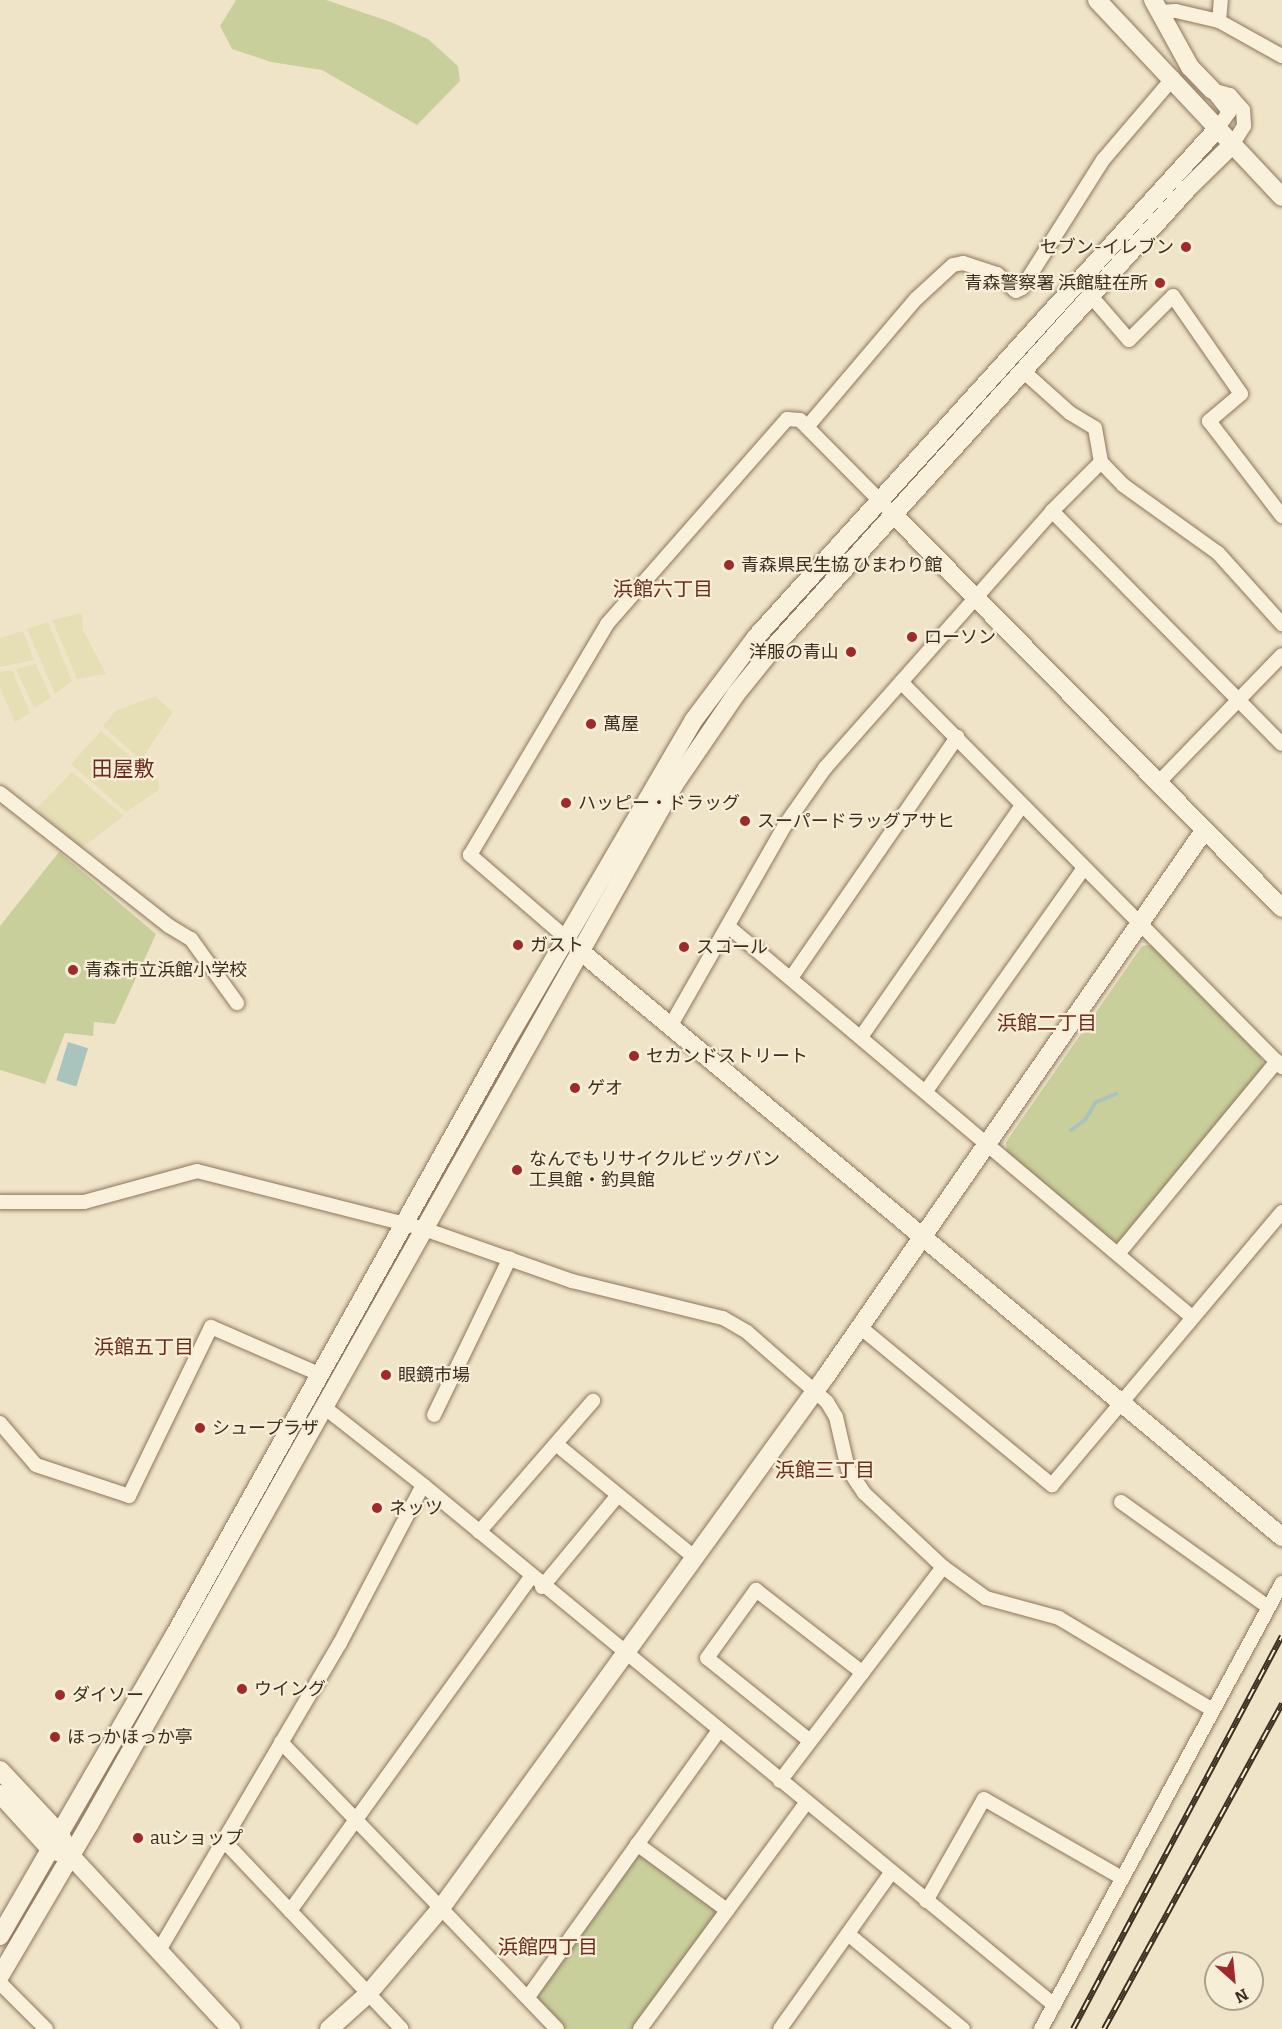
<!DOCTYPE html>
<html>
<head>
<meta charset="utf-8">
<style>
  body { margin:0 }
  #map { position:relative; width:1282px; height:2029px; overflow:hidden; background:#f0e4c8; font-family:Bitter,"Noto Sans JP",serif }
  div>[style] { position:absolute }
  .farmland>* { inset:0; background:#e6deb5 }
  .green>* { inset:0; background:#c9cf9b }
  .water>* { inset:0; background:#a9c4bc; transform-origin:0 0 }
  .stream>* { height:4px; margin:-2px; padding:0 2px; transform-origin:2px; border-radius:2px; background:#a9c4bc }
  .roads { filter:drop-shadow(0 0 2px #8d765c) drop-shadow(0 0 2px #8d765c) }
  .street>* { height:14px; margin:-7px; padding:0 7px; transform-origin:7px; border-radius:7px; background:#faf1dc }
  .secondary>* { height:18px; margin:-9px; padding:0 9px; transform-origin:9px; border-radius:9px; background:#faf1dc }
  .rail>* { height:6px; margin-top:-3px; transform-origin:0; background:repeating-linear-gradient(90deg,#f7eed8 0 11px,#3d2e20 0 22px); box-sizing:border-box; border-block:2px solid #3d2e20 }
  .dots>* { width:16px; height:16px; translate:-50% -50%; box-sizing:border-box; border:3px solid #f7eed8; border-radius:50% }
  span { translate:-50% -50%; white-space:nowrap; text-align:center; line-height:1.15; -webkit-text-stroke:4.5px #f7eed8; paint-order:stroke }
  .poi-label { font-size:18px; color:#3d2e20 }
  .right { translate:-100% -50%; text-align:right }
  .left { translate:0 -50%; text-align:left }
  .neighbourhood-label { font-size:20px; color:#6b2e1e }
  .quarter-label { font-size:21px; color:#6b2e1e }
  .north { position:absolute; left:1204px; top:1951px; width:60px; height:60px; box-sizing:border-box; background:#f7eed8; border:2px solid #ada18e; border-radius:50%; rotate:153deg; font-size:16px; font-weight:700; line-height:24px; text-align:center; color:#3d2e20 }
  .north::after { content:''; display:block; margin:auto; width:21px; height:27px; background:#9e2a2b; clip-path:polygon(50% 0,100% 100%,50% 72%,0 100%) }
</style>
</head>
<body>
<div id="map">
  <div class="farmland">
    <div style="clip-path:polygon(82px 613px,83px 630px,106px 674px,77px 679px,52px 620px)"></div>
    <div style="clip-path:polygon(48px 622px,72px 681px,55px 694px,27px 629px)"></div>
    <div style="clip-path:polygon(23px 631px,34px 660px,0 667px,0 638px)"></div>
    <div style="clip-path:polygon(36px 664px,51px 698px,34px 708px,16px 669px)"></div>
    <div style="clip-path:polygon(12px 670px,30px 713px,15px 722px,0 688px,0 672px)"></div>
    <div style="clip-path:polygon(155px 696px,173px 712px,141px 760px,103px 726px,115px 711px)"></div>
    <div style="clip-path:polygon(101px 731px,159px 782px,159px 790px,126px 812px,71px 764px)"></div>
    <div style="clip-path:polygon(72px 772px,124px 816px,81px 848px,36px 809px)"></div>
  </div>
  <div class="green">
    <div style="clip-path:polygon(236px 0,326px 0,391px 22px,428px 39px,458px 66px,460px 81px,417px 125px,322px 70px,271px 62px,232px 49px,220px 26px)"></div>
    <div style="clip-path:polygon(59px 852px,156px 934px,115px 1024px,94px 1022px,93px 1036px,65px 1033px,45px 1084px,0 1070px,0 926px)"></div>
    <div style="clip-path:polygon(1151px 945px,1260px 1056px,1264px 1066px,1121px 1241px,1111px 1242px,1007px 1153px,1006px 1142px,1142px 946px)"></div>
    <div style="clip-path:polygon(644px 1856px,715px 1908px,716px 1914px,632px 2029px,566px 2029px,538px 2000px,539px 1992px,636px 1857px)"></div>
  </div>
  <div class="water">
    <div style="left:68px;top:1042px;width:21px;height:40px;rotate:17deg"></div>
  </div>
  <div class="stream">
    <div style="left:1071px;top:1130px;width:17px;rotate:-36deg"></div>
    <div style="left:1085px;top:1120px;width:21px;rotate:-59deg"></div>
    <div style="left:1096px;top:1102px;width:22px;rotate:-22deg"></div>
  </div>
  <div class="roads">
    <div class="street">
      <div style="left:1160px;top:12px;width:16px;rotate:-4deg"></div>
      <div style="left:1176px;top:11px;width:44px;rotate:13.1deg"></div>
      <div style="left:1219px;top:21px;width:72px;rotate:29.1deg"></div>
      <div style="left:1219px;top:21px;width:21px;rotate:-85deg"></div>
      <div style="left:1212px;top:90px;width:19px;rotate:16deg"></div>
      <div style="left:1230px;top:95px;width:20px;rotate:49deg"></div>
      <div style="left:1243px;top:110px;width:16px;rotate:86deg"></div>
      <div style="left:1244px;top:126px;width:22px;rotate:122deg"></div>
      <div style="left:1212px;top:90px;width:28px;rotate:52deg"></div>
      <div style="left:1229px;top:112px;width:19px;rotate:125deg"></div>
      <div style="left:1091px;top:296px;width:58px;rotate:49.2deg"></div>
      <div style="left:1129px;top:340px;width:62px;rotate:-45deg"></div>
      <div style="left:1173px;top:296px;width:119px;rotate:55.2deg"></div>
      <div style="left:1241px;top:394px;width:42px;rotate:139.8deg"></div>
      <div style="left:1209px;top:421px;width:120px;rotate:52.5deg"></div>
      <div style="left:1023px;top:371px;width:63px;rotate:41.8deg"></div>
      <div style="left:1070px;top:413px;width:29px;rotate:31deg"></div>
      <div style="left:1095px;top:428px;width:35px;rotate:80deg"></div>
      <div style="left:1101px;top:462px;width:32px;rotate:46deg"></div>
      <div style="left:1123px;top:485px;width:117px;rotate:35.6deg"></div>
      <div style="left:1218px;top:553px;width:96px;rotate:48deg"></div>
      <div style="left:807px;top:427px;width:168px;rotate:-49.6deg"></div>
      <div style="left:916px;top:299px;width:50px;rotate:-42.6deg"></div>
      <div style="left:953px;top:265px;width:10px;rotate:-11deg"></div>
      <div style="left:963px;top:263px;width:36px;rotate:18deg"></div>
      <div style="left:997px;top:274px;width:25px;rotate:42deg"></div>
      <div style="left:1016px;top:291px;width:7px;rotate:-27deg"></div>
      <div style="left:1022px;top:288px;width:151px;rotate:-57.7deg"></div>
      <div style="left:1103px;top:160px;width:108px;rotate:-49.5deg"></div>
      <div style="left:1052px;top:511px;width:327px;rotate:45.4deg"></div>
      <div style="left:901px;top:682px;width:542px;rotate:45.3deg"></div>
      <div style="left:1158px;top:783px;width:178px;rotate:-45.9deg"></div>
      <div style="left:0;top:793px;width:215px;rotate:38.2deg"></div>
      <div style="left:169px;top:926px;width:26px;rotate:31deg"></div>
      <div style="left:191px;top:939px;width:79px;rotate:54.3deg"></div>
      <div style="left:729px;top:927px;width:605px;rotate:40.11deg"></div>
      <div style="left:572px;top:943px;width:135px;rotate:-139.2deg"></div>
      <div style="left:470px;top:855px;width:269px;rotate:-59.3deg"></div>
      <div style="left:607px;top:624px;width:273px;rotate:-48.7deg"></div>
      <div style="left:787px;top:419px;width:13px;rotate:4deg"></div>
      <div style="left:800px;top:420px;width:122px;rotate:45.3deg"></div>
      <div style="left:791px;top:978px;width:293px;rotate:-55.4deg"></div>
      <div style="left:671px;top:1025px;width:230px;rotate:-60.3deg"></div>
      <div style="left:785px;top:825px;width:70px;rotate:-54.9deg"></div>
      <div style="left:825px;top:768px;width:343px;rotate:-48.5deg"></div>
      <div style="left:1052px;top:511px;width:69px;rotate:-45deg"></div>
      <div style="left:861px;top:1037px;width:282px;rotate:-55.2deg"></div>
      <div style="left:926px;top:1091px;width:273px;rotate:-54.7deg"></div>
      <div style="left:0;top:1202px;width:84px"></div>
      <div style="left:84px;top:1202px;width:117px;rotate:-15.3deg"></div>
      <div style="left:197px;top:1171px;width:234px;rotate:14.3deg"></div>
      <div style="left:424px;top:1229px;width:157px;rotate:19.4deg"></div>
      <div style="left:572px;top:1281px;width:155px;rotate:13.8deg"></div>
      <div style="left:723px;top:1318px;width:28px;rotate:30deg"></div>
      <div style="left:747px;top:1332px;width:106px;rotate:41.2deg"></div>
      <div style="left:827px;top:1402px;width:17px;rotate:59deg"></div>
      <div style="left:836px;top:1417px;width:53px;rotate:77deg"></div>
      <div style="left:848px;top:1469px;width:29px;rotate:56deg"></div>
      <div style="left:864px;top:1493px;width:108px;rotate:43.1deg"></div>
      <div style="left:943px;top:1567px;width:53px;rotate:35.8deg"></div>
      <div style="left:986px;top:1598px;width:76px;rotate:15.3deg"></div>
      <div style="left:1059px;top:1618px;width:177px;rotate:30.9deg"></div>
      <div style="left:1118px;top:1254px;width:250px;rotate:-50.5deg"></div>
      <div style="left:860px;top:1327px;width:249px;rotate:39.5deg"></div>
      <div style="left:1052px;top:1485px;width:357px;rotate:-49.9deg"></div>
      <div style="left:324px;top:1407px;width:126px;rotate:38.2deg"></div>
      <div style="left:423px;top:1485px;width:818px;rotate:39.49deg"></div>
      <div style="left:434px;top:1415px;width:174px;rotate:-64.2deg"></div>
      <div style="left:0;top:1423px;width:55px;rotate:49.4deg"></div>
      <div style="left:36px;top:1465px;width:98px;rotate:18.4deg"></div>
      <div style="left:129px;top:1496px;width:188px;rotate:-64.1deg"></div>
      <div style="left:211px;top:1327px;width:118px;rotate:23.5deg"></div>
      <div style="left:556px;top:1444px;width:178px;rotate:39.3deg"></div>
      <div style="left:1121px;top:1502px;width:181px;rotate:35.5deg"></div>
      <div style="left:479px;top:1532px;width:174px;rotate:-49deg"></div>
      <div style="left:542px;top:1587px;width:119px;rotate:-50.4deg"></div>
      <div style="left:810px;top:1741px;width:132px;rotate:-141.1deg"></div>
      <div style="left:707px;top:1658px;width:84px;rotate:-54.2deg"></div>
      <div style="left:756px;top:1590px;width:135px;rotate:37.8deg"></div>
      <div style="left:281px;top:1742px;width:398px;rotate:46.1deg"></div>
      <div style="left:780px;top:1781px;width:269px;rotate:-52.7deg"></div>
      <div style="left:225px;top:1842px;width:257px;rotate:46.6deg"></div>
      <div style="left:637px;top:1844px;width:112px;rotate:36.3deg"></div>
      <div style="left:926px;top:1901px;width:117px;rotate:-60.4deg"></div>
      <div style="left:984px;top:1799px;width:159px;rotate:29.8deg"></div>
      <div style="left:290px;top:1911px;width:412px;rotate:-54.2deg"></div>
      <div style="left:848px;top:1934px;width:149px;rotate:39.6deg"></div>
      <div style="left:158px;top:1952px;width:359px;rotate:-59.5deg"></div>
      <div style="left:340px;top:1643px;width:178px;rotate:-62.3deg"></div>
      <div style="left:0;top:1983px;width:65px;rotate:45deg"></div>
      <div style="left:528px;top:1997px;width:328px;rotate:-54.4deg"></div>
      <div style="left:640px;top:2029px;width:280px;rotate:-53.7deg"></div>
      <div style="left:780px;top:2029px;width:191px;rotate:-54.6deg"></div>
      <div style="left:1041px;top:2029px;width:507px;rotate:-61.62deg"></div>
    </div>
    <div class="secondary">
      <div style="left:1097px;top:0;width:270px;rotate:46.8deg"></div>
      <div style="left:1153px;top:0;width:77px;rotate:61.1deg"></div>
      <div style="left:1190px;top:67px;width:32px;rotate:46deg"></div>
      <div style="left:894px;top:515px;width:552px;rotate:45.37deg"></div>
      <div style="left:579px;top:950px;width:916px;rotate:39.86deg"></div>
      <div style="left:0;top:1770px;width:88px;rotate:46.8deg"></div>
      <div style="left:60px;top:1834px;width:25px;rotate:63deg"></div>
      <div style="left:71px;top:1856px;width:236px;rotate:47.2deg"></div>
      <div style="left:0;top:1794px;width:76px;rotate:47.7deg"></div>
      <div style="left:51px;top:1850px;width:10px;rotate:17deg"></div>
      <div style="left:0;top:1936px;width:347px;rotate:-59.9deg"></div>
      <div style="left:174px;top:1636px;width:679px;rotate:-60.83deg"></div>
      <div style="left:505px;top:1043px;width:373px;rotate:-59.7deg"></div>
      <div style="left:693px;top:721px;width:105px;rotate:-53.1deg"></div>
      <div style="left:756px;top:637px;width:687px;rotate:-47.77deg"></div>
      <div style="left:0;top:1976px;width:175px;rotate:-59.5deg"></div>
      <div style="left:89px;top:1825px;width:1193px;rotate:-60.64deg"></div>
      <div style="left:674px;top:785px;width:110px;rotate:-55.7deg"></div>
      <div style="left:736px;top:694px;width:60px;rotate:-51deg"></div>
      <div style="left:774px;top:647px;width:620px;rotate:-47.94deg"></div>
      <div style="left:1189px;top:187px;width:60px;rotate:-44.3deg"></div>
      <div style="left:329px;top:2029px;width:52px;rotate:-41.9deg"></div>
      <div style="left:368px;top:1994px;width:113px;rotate:-49.7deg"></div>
      <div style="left:441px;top:1908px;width:657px;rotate:-54.11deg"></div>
      <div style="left:826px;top:1376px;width:663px;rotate:-55.26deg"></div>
    </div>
  </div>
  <div class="rail">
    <div style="left:1073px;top:2029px;width:445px;rotate:-62deg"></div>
    <div style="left:1104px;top:2029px;width:371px;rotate:-61.3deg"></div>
  </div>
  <div class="dots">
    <div style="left:1186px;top:247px;background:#9e2a2b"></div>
    <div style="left:1160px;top:283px;background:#9e2a2b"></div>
    <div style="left:729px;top:565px;background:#9e2a2b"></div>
    <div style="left:912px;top:637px;background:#9e2a2b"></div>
    <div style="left:851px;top:652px;background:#9e2a2b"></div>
    <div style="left:591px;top:724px;background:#9e2a2b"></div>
    <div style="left:566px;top:803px;background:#9e2a2b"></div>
    <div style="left:745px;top:821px;background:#9e2a2b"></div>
    <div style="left:518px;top:945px;background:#9e2a2b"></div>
    <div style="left:684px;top:947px;background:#9e2a2b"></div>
    <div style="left:73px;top:970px;background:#9e2a2b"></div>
    <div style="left:634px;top:1056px;background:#9e2a2b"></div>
    <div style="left:575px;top:1088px;background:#9e2a2b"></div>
    <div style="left:517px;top:1170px;background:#9e2a2b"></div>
    <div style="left:386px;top:1375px;background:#9e2a2b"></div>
    <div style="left:200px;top:1428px;background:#9e2a2b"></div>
    <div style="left:377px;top:1508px;background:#9e2a2b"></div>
    <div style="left:242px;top:1689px;background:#9e2a2b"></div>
    <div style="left:60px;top:1695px;background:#9e2a2b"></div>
    <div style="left:55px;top:1737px;background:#9e2a2b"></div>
    <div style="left:138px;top:1838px;background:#9e2a2b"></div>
  </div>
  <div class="poi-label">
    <span class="right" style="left:1174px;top:247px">セブン-イレブン</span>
    <span class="right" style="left:1148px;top:283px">青森警察署 浜館駐在所</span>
    <span class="left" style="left:741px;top:565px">青森県民生協 ひまわり館</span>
    <span class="left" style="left:924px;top:637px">ローソン</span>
    <span class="right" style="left:839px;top:652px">洋服の青山</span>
    <span class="left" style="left:603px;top:724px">萬屋</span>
    <span class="left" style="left:578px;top:803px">ハッピー・ドラッグ</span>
    <span class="left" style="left:757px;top:821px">スーパードラッグアサヒ</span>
    <span class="left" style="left:530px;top:945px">ガスト</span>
    <span class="left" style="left:696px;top:947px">スコール</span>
    <span class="left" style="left:85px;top:970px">青森市立浜館小学校</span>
    <span class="left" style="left:646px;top:1056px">セカンドストリート</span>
    <span class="left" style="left:587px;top:1088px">ゲオ</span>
    <span class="left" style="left:529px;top:1170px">なんでもリサイクルビッグバン<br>工具館・釣具館</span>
    <span class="left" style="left:398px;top:1375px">眼鏡市場</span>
    <span class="left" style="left:212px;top:1428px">シュープラザ</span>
    <span class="left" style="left:389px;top:1508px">ネッツ</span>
    <span class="left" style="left:254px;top:1689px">ウイング</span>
    <span class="left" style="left:72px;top:1695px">ダイソー</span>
    <span class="left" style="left:67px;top:1737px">ほっかほっか亭</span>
    <span class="left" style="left:150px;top:1838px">auショップ</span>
  </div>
  <div class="neighbourhood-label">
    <span style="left:663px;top:589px">浜館六丁目</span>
    <span style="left:1047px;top:1023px">浜館二丁目</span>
    <span style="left:144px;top:1347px">浜館五丁目</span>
    <span style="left:825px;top:1470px">浜館三丁目</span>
    <span style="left:548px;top:1947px">浜館四丁目</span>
  </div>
  <div class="quarter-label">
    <span style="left:123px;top:769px">田屋敷</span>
  </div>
  <div class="north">N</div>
</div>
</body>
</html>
